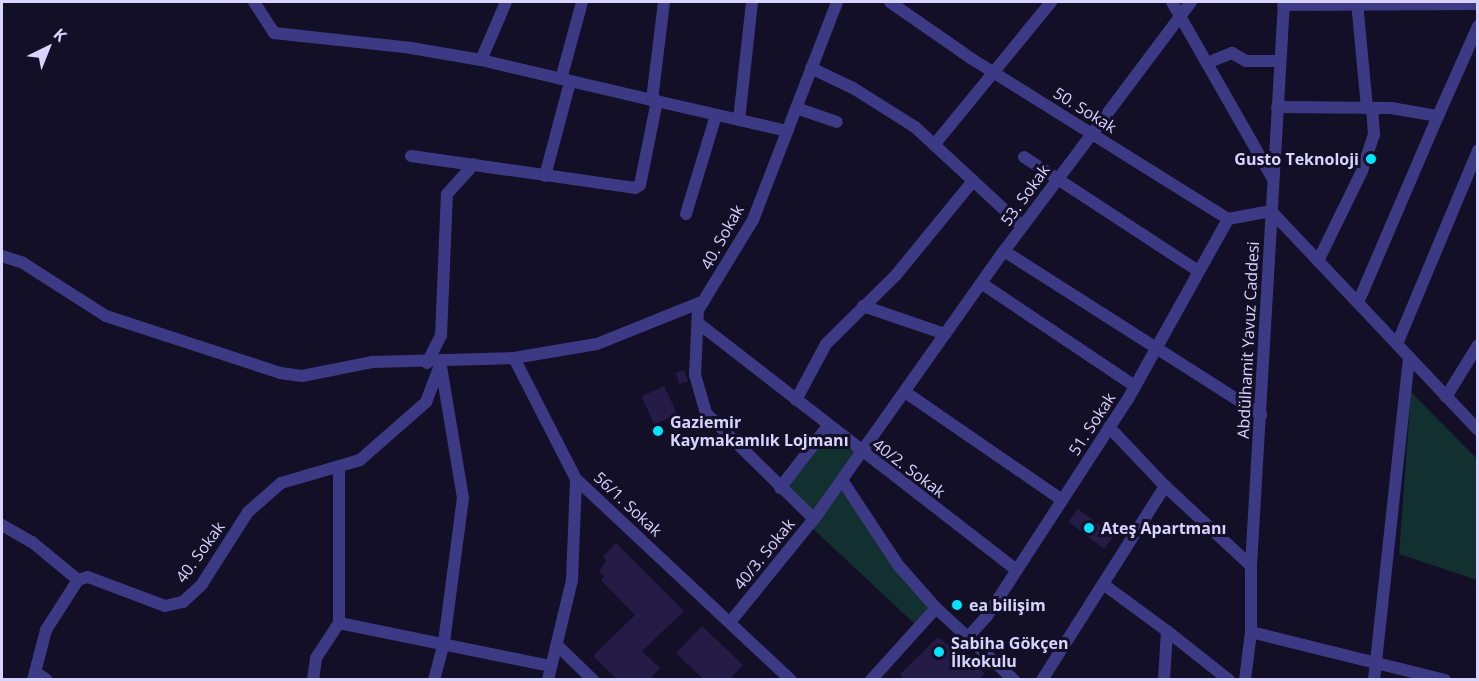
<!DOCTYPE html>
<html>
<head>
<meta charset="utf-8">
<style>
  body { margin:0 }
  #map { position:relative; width:1479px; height:681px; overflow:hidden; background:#130f26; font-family:"Open Sans",sans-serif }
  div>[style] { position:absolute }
  .green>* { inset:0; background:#12302f }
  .building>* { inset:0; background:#241b47; transform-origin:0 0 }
  .minor>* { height:12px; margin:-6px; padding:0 6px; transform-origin:6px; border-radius:6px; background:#3d3a85 }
  .dots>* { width:16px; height:16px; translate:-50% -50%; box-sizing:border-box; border:3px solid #130f26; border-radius:50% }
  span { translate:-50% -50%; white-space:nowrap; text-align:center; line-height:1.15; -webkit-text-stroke:6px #130f26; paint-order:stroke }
  .street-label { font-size:16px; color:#d9d4ff }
  .poi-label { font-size:16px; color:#d9d4ff; font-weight:700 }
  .right { translate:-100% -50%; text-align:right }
  .left { translate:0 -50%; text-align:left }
  .frame { position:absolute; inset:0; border:3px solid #d9d4ff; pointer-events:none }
  .north { position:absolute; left:18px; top:18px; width:60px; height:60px; -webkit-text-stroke:4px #130f26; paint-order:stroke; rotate:43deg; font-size:16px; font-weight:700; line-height:24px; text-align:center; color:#d9d4ff }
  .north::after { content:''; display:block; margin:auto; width:21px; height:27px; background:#d9d4ff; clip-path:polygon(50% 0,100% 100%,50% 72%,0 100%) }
</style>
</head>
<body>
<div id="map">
  <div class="green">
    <div style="clip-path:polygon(1411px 392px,1477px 459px,1477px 580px,1399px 554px)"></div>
    <div style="clip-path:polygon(829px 426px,862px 452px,842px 480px,936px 608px,918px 627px,809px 525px,814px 519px,780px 488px)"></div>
  </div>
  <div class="building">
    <div style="left:684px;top:370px;width:12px;height:9px;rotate:70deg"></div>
    <div style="left:664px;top:386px;width:31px;height:25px;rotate:65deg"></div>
    <div style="left:1078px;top:509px;width:45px;height:16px;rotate:37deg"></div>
    <div style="clip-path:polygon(616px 543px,684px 611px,642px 651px,660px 668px,649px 680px,618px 680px,593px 656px,635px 615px,601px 580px,604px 576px,599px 572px,606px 560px,603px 557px)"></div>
    <div style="clip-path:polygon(702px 626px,743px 665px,729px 680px,704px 680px,676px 653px)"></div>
    <div style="clip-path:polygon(938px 637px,985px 673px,979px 680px,904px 680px,900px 674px)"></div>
  </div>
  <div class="minor">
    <div style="left:254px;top:2px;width:37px;rotate:57deg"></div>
    <div style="left:274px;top:33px;width:138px;rotate:6.2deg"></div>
    <div style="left:411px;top:48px;width:71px;rotate:9.7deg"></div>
    <div style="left:506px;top:2px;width:63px;rotate:113.3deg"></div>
    <div style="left:481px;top:60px;width:176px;rotate:13.2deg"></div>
    <div style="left:664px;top:2px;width:99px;rotate:97deg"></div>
    <div style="left:652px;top:100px;width:139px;rotate:12.9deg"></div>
    <div style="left:890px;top:2px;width:100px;rotate:34.8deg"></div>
    <div style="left:972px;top:59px;width:302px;rotate:32deg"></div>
    <div style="left:1228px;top:219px;width:44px;rotate:-10.5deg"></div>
    <div style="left:1271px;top:211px;width:301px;rotate:46.6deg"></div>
    <div style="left:1172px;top:2px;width:202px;rotate:60.3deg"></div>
    <div style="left:1191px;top:2px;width:311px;rotate:126.9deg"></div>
    <div style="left:1004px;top:251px;width:305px;rotate:32.5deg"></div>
    <div style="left:1357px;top:2px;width:106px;rotate:84.6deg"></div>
    <div style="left:1283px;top:5px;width:195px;rotate:-0.3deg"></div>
    <div style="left:1207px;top:63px;width:27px;rotate:-22deg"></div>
    <div style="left:1232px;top:53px;width:16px;rotate:30deg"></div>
    <div style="left:1246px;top:61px;width:34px"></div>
    <div style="left:811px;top:68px;width:47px;rotate:25.5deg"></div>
    <div style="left:853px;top:88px;width:73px;rotate:32.2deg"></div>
    <div style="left:915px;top:127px;width:146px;rotate:42.8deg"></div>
    <div style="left:561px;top:79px;width:80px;rotate:-74.7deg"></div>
    <div style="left:1277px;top:107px;width:114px;rotate:0.5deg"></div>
    <div style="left:1391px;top:108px;width:48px;rotate:9.7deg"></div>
    <div style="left:1438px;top:116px;width:203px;rotate:113.2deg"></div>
    <div style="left:796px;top:108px;width:43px;rotate:18.9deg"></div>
    <div style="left:1438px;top:116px;width:98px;rotate:-66deg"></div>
    <div style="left:739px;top:120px;width:119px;rotate:-83.7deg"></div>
    <div style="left:934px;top:145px;width:185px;rotate:-50.7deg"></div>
    <div style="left:411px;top:156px;width:226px;rotate:8.1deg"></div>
    <div style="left:635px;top:188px;width:6px;rotate:-31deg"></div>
    <div style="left:640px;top:185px;width:86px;rotate:-78.6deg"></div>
    <div style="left:1024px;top:157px;width:207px;rotate:33.2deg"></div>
    <div style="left:545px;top:176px;width:97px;rotate:-75.1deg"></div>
    <div style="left:686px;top:214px;width:103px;rotate:-73.1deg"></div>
    <div style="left:2px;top:256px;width:22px;rotate:18deg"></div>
    <div style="left:23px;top:263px;width:98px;rotate:32.6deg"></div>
    <div style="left:106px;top:316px;width:183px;rotate:18.1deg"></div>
    <div style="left:280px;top:373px;width:22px;rotate:8deg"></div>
    <div style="left:302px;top:376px;width:71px;rotate:-11.3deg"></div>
    <div style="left:372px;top:362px;width:142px;rotate:-1.6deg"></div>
    <div style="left:514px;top:358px;width:84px;rotate:-9.6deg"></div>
    <div style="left:597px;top:344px;width:115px;rotate:-21.9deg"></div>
    <div style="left:1318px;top:261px;width:100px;rotate:-63.9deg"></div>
    <div style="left:1362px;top:171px;width:38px;rotate:-72deg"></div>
    <div style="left:1374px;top:135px;width:27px;rotate:-94deg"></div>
    <div style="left:981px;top:283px;width:185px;rotate:33.8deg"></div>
    <div style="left:863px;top:306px;width:87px;rotate:18.9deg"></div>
    <div style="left:698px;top:323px;width:403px;rotate:37.8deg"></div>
    <div style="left:1397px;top:344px;width:210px;rotate:-67.3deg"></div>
    <div style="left:514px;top:358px;width:136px;rotate:62.9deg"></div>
    <div style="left:576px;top:479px;width:294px;rotate:43.1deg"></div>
    <div style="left:427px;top:363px;width:30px;rotate:-63deg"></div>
    <div style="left:441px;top:336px;width:142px;rotate:-87.6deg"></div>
    <div style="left:447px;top:194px;width:40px;rotate:-48deg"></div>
    <div style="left:905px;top:392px;width:191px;rotate:34.5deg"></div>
    <div style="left:1446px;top:397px;width:61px;rotate:-58.4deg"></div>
    <div style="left:796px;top:400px;width:64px;rotate:-61.8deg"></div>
    <div style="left:826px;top:344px;width:98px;rotate:-44.6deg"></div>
    <div style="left:896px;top:275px;width:122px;rotate:-50.7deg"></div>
    <div style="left:1109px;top:427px;width:81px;rotate:46.5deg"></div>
    <div style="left:842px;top:480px;width:102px;rotate:56.6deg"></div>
    <div style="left:898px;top:565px;width:57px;rotate:48.5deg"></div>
    <div style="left:780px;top:488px;width:78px;rotate:-52.3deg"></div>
    <div style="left:814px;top:519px;width:329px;rotate:-54.7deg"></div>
    <div style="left:2px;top:525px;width:34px;rotate:30deg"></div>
    <div style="left:32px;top:542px;width:60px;rotate:39.6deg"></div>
    <div style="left:1103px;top:584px;width:79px;rotate:36.3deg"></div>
    <div style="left:1167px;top:631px;width:49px;rotate:93.5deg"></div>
    <div style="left:731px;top:621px;width:132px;rotate:-50.9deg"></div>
    <div style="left:814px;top:519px;width:151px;rotate:-135.5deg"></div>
    <div style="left:706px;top:413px;width:40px;rotate:-106deg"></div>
    <div style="left:695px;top:375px;width:65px;rotate:-87.4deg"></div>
    <div style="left:698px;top:310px;width:105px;rotate:-58.6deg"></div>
    <div style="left:753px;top:220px;width:234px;rotate:-68.9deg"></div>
    <div style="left:339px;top:623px;width:216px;rotate:11.5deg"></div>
    <div style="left:1167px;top:631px;width:79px;rotate:38.3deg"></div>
    <div style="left:1251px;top:632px;width:200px;rotate:13.9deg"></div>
    <div style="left:968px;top:637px;width:28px;rotate:-48deg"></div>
    <div style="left:987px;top:616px;width:259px;rotate:-57deg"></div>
    <div style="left:1128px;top:399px;width:206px;rotate:-60.9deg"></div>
    <div style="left:557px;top:645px;width:50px;rotate:44.2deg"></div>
    <div style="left:35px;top:672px;width:14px;rotate:34deg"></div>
    <div style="left:33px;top:680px;width:52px;rotate:-75.4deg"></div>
    <div style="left:46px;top:630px;width:59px;rotate:-57.4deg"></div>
    <div style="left:78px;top:580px;width:10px;rotate:-17deg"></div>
    <div style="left:88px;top:577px;width:82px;rotate:20.6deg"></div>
    <div style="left:165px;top:606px;width:18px;rotate:-13deg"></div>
    <div style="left:183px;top:602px;width:26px;rotate:-43deg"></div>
    <div style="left:202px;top:584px;width:85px;rotate:-57.4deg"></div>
    <div style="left:248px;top:512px;width:44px;rotate:-41.3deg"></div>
    <div style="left:281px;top:483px;width:82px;rotate:-16.2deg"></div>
    <div style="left:360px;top:460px;width:88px;rotate:-41.3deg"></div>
    <div style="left:426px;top:402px;width:42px;rotate:-69deg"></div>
    <div style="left:313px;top:680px;width:22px;rotate:-82deg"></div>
    <div style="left:316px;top:658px;width:42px;rotate:-56.7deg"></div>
    <div style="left:339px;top:623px;width:155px;rotate:-90deg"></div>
    <div style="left:434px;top:680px;width:39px;rotate:-75deg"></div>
    <div style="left:444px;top:642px;width:145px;rotate:-82.5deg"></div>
    <div style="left:463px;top:498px;width:133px;rotate:-99.5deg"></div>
    <div style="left:548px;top:680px;width:103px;rotate:-76.5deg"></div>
    <div style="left:572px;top:580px;width:101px;rotate:-87.7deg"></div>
    <div style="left:871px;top:680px;width:97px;rotate:-47.9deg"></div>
    <div style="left:936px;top:608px;width:106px;rotate:42.7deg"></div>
    <div style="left:1042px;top:680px;width:230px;rotate:-57.6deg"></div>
    <div style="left:1165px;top:486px;width:117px;rotate:42.9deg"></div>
    <div style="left:1245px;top:680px;width:48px;rotate:-82.9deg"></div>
    <div style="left:1251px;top:632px;width:66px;rotate:-90deg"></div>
    <div style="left:1251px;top:566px;width:565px;rotate:-86.65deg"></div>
    <div style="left:1374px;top:680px;width:325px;rotate:-83.8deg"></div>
  </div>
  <div class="dots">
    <div style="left:1371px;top:159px;background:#00e5ff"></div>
    <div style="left:658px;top:431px;background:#00e5ff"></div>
    <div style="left:1089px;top:528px;background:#00e5ff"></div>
    <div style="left:957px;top:605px;background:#00e5ff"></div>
    <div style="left:939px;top:652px;background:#00e5ff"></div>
  </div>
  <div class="street-label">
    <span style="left:1085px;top:110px;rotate:32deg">50. Sokak</span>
    <span style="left:1025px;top:195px;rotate:-54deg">53. Sokak</span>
    <span style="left:722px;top:237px;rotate:-61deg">40. Sokak</span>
    <span style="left:1248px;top:340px;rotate:-87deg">Abdülhamit Yavuz Caddesi</span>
    <span style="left:1092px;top:424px;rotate:-57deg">51. Sokak</span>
    <span style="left:909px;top:468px;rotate:37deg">40/2. Sokak</span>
    <span style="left:628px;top:504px;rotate:43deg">56/1. Sokak</span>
    <span style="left:200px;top:552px;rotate:-54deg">40. Sokak</span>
    <span style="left:764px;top:554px;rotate:-51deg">40/3. Sokak</span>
  </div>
  <div class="poi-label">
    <span class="right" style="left:1359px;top:159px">Gusto Teknoloji</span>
    <span class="left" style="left:670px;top:431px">Gaziemir<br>Kaymakamlık Lojmanı</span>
    <span class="left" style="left:1101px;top:528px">Ateş Apartmanı</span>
    <span class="left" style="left:969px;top:605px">ea bilişim</span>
    <span class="left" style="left:951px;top:652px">Sabiha Gökçen<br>İlkokulu</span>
  </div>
  <div class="frame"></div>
  <div class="north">K</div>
</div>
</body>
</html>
